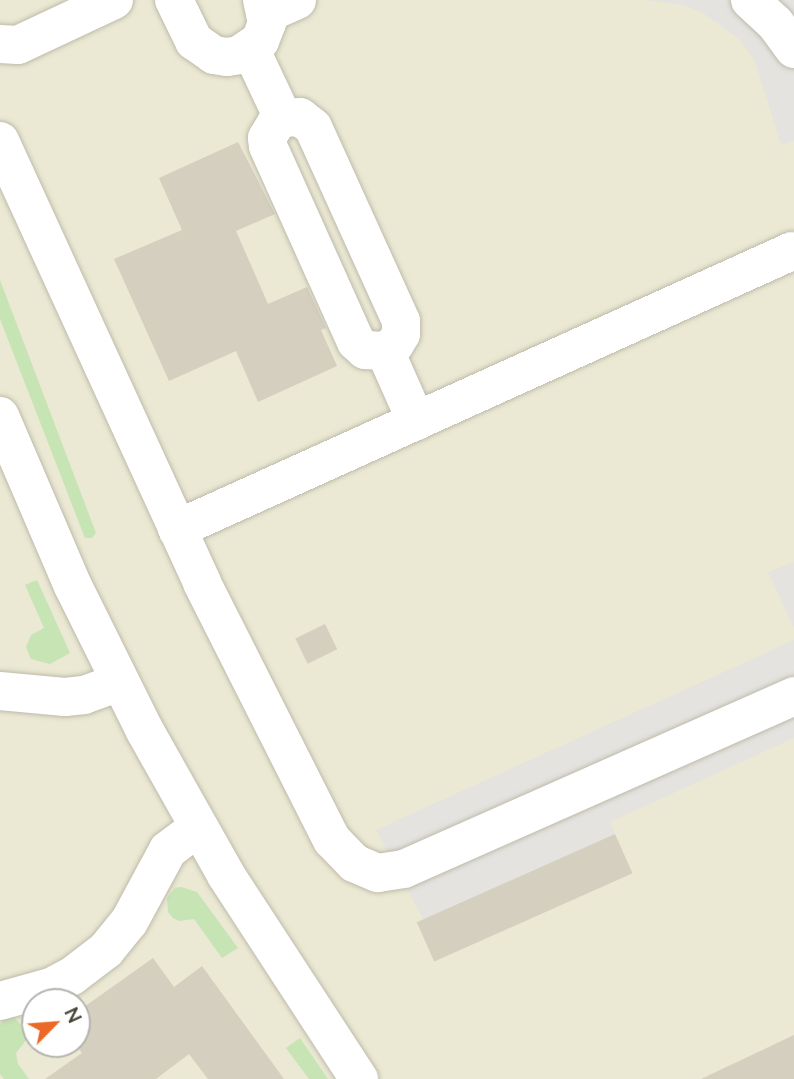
<!DOCTYPE html>
<html>
<head>
<meta charset="utf-8">
<style>
  body { margin:0 }
  #map { position:relative; width:794px; height:1079px; overflow:hidden; background:#f3f1e8; font-family:Lato,sans-serif }
  div>[style] { position:absolute }
  .education>* { inset:0; background:#ebe8d3 }
  .green>* { inset:0; background:#c6e4b4 }
  .parking>* { inset:0; background:#e4e3e0 }
  .building>* { inset:0; background:#d4cfbe; transform-origin:0 0 }
  .roads { filter:drop-shadow(0 0 2px #bebbab) drop-shadow(0 0 2px #bebbab) }
  .minor>* { height:38px; margin:-19px; padding:0 19px; transform-origin:19px; border-radius:19px; background:#fff }
  span { translate:-50% -50%; white-space:nowrap; text-align:center; line-height:1.15; -webkit-text-stroke:5px #fff; paint-order:stroke }
  .north { position:absolute; left:21px; top:988px; width:70px; height:70px; box-sizing:border-box; background:#fff; border:2px solid #b5b4af; border-radius:50%; rotate:65deg; font-size:19px; font-weight:700; line-height:28px; text-align:center; color:#464337 }
  .north::after { content:''; display:block; margin:auto; width:24px; height:32px; background:#ea6928; clip-path:polygon(50% 0,100% 100%,50% 72%,0 100%) }
</style>
</head>
<body>
<div id="map">
  <div class="education">
    <div style="clip-path:polygon(evenodd,0 0,794px 0,794px 1079px,0 1079px,0 0,35px 1002px,77px 1002px,77px 1044px,35px 1044px,35px 1002px)"></div>
  </div>
  <div class="green">
    <div style="clip-path:polygon(0 280px,96px 533px,92px 538px,85px 538px,0 319px)"></div>
    <div style="clip-path:polygon(37px 580px,70px 653px,50px 664px,31px 659px,26px 647px,31px 635px,44px 628px,25px 585px)"></div>
    <div style="clip-path:polygon(181px 887px,197px 892px,238px 948px,222px 958px,194px 919px,179px 921px,173px 918px,168px 912px,167px 898px,175px 888px)"></div>
    <div style="clip-path:polygon(14px 1017px,30px 1035px,16px 1053px,18px 1064px,29px 1079px,4px 1079px,0 1074px,0 1024px,6px 1018px)"></div>
    <div style="clip-path:polygon(300px 1038px,328px 1079px,309px 1079px,286px 1048px)"></div>
  </div>
  <div class="parking">
    <div style="clip-path:polygon(645px 0,794px 0,794px 141px,781px 145px,754px 59px,739px 39px,703px 13px,684px 5px)"></div>
    <div style="clip-path:polygon(794px 562px,794px 628px,768px 572px)"></div>
    <div style="clip-path:polygon(794px 640px,794px 738px,610px 822px,615px 834px,424px 921px,376px 830px)"></div>
  </div>
  <div class="building">
    <div style="clip-path:polygon(238px 142px,275px 214px,236px 231px,268px 304px,307px 287px,326px 328px,321px 330px,337px 366px,258px 402px,236px 351px,169px 381px,114px 259px,182px 230px,159px 178px)"></div>
    <div style="left:325px;top:624px;width:28px;height:33px;rotate:64deg"></div>
    <div style="left:615px;top:834px;width:43px;height:217px;rotate:66deg"></div>
    <div style="clip-path:polygon(153px 958px,174px 987px,202px 966px,284px 1079px,208px 1079px,189px 1054px,156px 1079px,45px 1079px,82px 1053px,77px 1046px,77px 1012px)"></div>
    <div style="clip-path:polygon(794px 1035px,794px 1079px,701px 1079px)"></div>
  </div>
  <div class="roads">
    <div class="minor">
      <div style="left:174px;top:0;width:46px;rotate:64deg"></div>
      <div style="left:194px;top:41px;width:24px;rotate:35deg"></div>
      <div style="left:214px;top:55px;width:13px;rotate:9deg"></div>
      <div style="left:227px;top:57px;width:12px;rotate:-9deg"></div>
      <div style="left:239px;top:55px;width:25px;rotate:-34deg"></div>
      <div style="left:260px;top:41px;width:19px;rotate:-69deg"></div>
      <div style="left:267px;top:23px;width:24px;rotate:-102deg"></div>
      <div style="left:750px;top:0;width:34px;rotate:43deg"></div>
      <div style="left:775px;top:23px;width:32px;rotate:54deg"></div>
      <div style="left:266px;top:14px;width:34px;rotate:-24deg"></div>
      <div style="left:0;top:44px;width:18px;rotate:3deg"></div>
      <div style="left:18px;top:45px;width:106px;rotate:-25.1deg"></div>
      <div style="left:250px;top:48px;width:77px;rotate:64.8deg"></div>
      <div style="left:300px;top:117px;width:16px;rotate:38deg"></div>
      <div style="left:313px;top:127px;width:213px;rotate:65.6deg"></div>
      <div style="left:401px;top:321px;width:13px;rotate:90deg"></div>
      <div style="left:401px;top:334px;width:12px;rotate:121deg"></div>
      <div style="left:395px;top:344px;width:12px;rotate:145deg"></div>
      <div style="left:385px;top:351px;width:20px;rotate:-177deg"></div>
      <div style="left:365px;top:350px;width:12px;rotate:-138deg"></div>
      <div style="left:356px;top:342px;width:215px;rotate:-114.2deg"></div>
      <div style="left:268px;top:146px;width:8px;rotate:-97deg"></div>
      <div style="left:267px;top:138px;width:17px;rotate:-59deg"></div>
      <div style="left:276px;top:123px;width:9px;rotate:-36deg"></div>
      <div style="left:283px;top:118px;width:17px;rotate:-3deg"></div>
      <div style="left:0;top:141px;width:486px;rotate:65.4deg"></div>
      <div style="left:202px;top:583px;width:288px;rotate:63.2deg"></div>
      <div style="left:332px;top:840px;width:32px;rotate:46deg"></div>
      <div style="left:354px;top:863px;width:26px;rotate:23deg"></div>
      <div style="left:378px;top:873px;width:26px;rotate:-9deg"></div>
      <div style="left:404px;top:869px;width:427px;rotate:-23.9deg"></div>
      <div style="left:385px;top:351px;width:77px;rotate:66.1deg"></div>
      <div style="left:0;top:416px;width:185px;rotate:66.8deg"></div>
      <div style="left:73px;top:586px;width:162px;rotate:63.6deg"></div>
      <div style="left:145px;top:731px;width:165px;rotate:60.6deg"></div>
      <div style="left:226px;top:875px;width:244px;rotate:56.9deg"></div>
      <div style="left:177px;top:529px;width:675px;rotate:-24.32deg"></div>
      <div style="left:0;top:691px;width:65px;rotate:5.3deg"></div>
      <div style="left:65px;top:697px;width:19px;rotate:-6deg"></div>
      <div style="left:84px;top:695px;width:38px;rotate:-20deg"></div>
      <div style="left:0;top:1001px;width:53px;rotate:-15.4deg"></div>
      <div style="left:51px;top:987px;width:24px;rotate:-28deg"></div>
      <div style="left:72px;top:976px;width:43px;rotate:-37.4deg"></div>
      <div style="left:106px;top:950px;width:36px;rotate:-51deg"></div>
      <div style="left:129px;top:922px;width:82px;rotate:-61.6deg"></div>
      <div style="left:168px;top:850px;width:38px;rotate:-37deg"></div>
    </div>
  </div>
  <div class="north">N</div>
</div>
</body>
</html>
